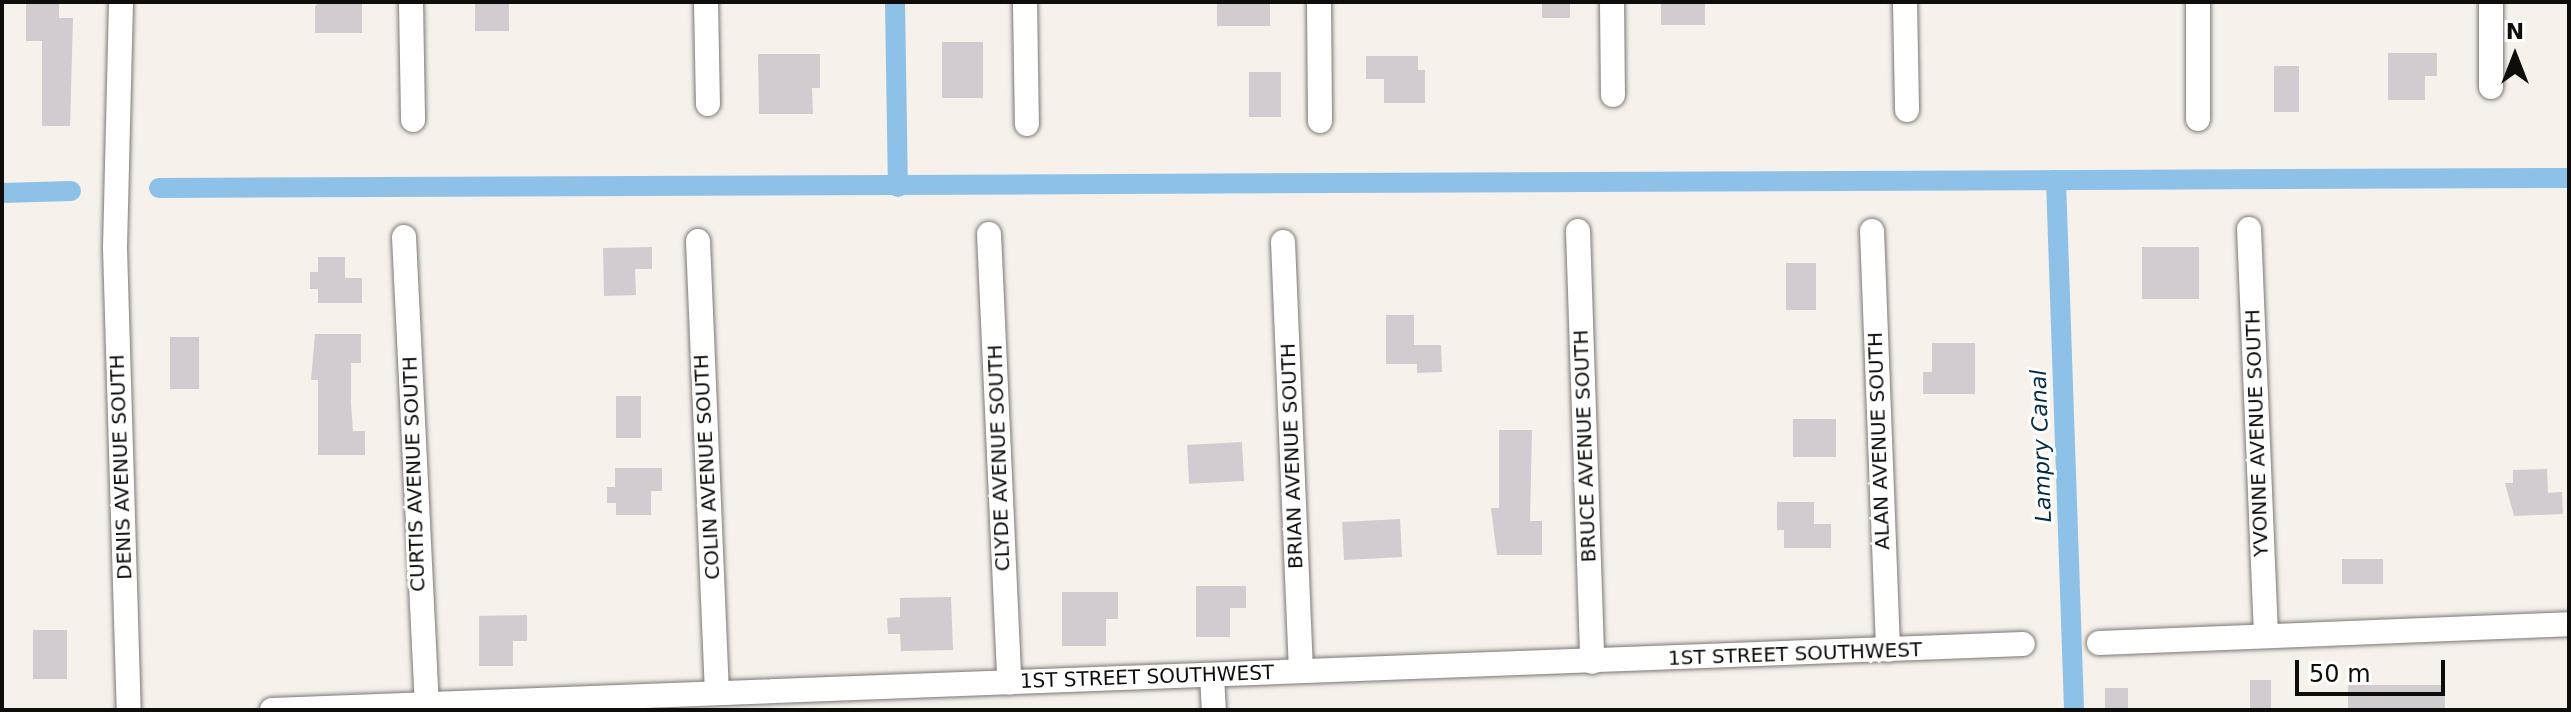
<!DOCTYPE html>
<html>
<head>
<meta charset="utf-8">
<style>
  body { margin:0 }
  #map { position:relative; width:2571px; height:712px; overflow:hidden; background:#f6f1eb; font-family:"DejaVu Sans",sans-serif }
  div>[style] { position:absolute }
  .canal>* { height:20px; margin:-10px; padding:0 10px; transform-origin:10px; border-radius:10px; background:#8ec1e8 }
  .building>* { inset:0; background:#d2cbcf; transform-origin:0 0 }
  .roads { filter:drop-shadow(0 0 2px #7d7874) drop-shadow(0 0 2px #7d7874) }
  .minor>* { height:24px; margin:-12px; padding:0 12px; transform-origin:12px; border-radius:12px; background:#fff }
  span { translate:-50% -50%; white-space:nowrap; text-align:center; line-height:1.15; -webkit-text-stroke:6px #fff; paint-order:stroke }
  .street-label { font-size:20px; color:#0e0d0b }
  .water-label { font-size:22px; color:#022c46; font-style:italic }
  .frame { position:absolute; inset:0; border:4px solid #0e0d0b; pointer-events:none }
  .north { position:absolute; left:2475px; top:16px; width:80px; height:80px; -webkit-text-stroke:6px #fff; paint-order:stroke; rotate:0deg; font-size:22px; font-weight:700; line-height:32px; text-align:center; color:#0e0d0b }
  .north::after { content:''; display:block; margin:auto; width:28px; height:36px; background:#0e0d0b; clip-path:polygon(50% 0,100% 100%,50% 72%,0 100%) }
  .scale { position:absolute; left:2295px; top:660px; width:150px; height:36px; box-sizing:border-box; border:4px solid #0e0d0b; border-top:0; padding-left:10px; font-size:24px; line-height:28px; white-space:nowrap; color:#0e0d0b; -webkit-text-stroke:6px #fff; paint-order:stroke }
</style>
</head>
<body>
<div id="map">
  <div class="canal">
    <div style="left:895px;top:2px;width:185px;rotate:89.1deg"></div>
    <div style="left:2056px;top:180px;width:530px;rotate:88.05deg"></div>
    <div style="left:159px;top:188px;width:2410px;rotate:-0.24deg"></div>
    <div style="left:2px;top:193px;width:69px;rotate:-1.7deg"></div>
  </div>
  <div class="building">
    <div style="clip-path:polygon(26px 2px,59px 2px,59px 18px,73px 18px,70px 126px,42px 126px,42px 41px,26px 41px)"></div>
    <div style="clip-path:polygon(321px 2px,362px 2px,362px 33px,315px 33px,315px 6px)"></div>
    <div style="left:475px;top:2px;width:34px;height:29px"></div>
    <div style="left:1217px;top:2px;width:53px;height:24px"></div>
    <div style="left:1542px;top:2px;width:28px;height:16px"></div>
    <div style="left:1661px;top:2px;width:44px;height:23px"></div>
    <div style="left:942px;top:42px;width:41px;height:56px"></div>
    <div style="clip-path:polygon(2388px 53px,2437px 53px,2437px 76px,2425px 76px,2425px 100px,2388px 100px)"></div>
    <div style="clip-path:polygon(758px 54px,820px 54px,820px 88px,812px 88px,813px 114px,759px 114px)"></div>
    <div style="clip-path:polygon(1366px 56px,1418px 56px,1418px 70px,1425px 70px,1425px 103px,1384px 103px,1384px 79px,1366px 79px)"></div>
    <div style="left:2274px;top:66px;width:25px;height:46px"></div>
    <div style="left:1249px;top:72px;width:32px;height:45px"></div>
    <div style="clip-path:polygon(652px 247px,652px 269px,635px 269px,636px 295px,604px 296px,603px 248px)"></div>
    <div style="left:2142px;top:247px;width:57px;height:52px"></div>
    <div style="clip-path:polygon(318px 257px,345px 257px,345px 278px,362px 278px,362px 303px,318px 303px,318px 289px,310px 289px,310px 272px,318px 272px)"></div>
    <div style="left:1786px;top:263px;width:30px;height:47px"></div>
    <div style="clip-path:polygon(1386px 315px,1414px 315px,1414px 345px,1441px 345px,1442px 372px,1417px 373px,1417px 364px,1386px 364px)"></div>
    <div style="clip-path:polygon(315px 334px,361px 334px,361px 363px,351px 363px,351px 404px,353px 431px,365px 431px,365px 455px,318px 455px,318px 380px,311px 380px)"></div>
    <div style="left:170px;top:337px;width:29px;height:52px"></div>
    <div style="clip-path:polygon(1932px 343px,1975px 343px,1975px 394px,1923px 394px,1923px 372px,1932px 372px)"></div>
    <div style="left:616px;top:396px;width:25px;height:42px"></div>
    <div style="left:1793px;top:419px;width:43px;height:38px"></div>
    <div style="clip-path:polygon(1499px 430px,1532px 430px,1530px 521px,1542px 521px,1542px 555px,1497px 555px,1491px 508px,1499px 508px)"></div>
    <div style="left:1242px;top:442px;width:39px;height:55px;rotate:87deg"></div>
    <div style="clip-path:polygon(615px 468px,662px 468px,662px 491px,651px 491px,651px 515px,616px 515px,616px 503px,607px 503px,607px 487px,615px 487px)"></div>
    <div style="clip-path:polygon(2547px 469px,2548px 493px,2562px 492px,2563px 514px,2514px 516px,2505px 483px,2513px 483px,2513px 470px)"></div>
    <div style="clip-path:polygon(1777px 502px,1814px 502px,1814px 524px,1831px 524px,1831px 548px,1784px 548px,1784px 530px,1777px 530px)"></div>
    <div style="left:1400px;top:519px;width:38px;height:58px;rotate:87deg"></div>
    <div style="left:2342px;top:559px;width:41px;height:25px"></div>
    <div style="clip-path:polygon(1196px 586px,1246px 586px,1246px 608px,1230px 608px,1230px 637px,1196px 637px)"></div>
    <div style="clip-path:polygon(1062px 592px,1118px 592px,1118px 619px,1106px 619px,1106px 646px,1062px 646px)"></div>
    <div style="clip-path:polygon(951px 597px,953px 650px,901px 651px,900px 634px,888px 634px,887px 618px,900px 617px,900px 598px)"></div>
    <div style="clip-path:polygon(527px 615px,527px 641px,513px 641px,513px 666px,479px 666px,479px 616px)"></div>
    <div style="left:33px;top:630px;width:34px;height:49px"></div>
    <div style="left:2250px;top:680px;width:21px;height:30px"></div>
    <div style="left:2348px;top:685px;width:97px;height:25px"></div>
    <div style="left:2105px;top:688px;width:23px;height:22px"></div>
  </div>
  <div class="roads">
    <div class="minor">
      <div style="left:121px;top:2px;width:246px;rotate:91.4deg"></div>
      <div style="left:115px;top:248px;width:462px;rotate:88.3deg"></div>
      <div style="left:411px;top:2px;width:118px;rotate:89deg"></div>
      <div style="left:706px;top:2px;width:102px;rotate:88.9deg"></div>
      <div style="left:1025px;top:2px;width:122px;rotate:89.1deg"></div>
      <div style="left:1319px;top:2px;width:119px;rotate:89.5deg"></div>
      <div style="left:1612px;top:2px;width:93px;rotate:89.4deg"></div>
      <div style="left:1905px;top:2px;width:108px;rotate:88.9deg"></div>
      <div style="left:2198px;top:2px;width:117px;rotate:90deg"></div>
      <div style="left:2491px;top:2px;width:85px;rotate:90deg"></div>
      <div style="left:2249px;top:229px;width:407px;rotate:87.6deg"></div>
      <div style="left:1578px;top:231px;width:431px;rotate:88.1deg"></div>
      <div style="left:1872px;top:231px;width:419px;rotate:87.8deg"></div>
      <div style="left:989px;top:234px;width:449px;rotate:87.4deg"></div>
      <div style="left:404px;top:237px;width:474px;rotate:87.2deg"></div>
      <div style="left:698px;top:241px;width:452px;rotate:87.6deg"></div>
      <div style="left:1283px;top:242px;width:429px;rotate:87.6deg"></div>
      <div style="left:2099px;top:643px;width:470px;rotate:-2.3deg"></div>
      <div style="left:1212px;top:675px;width:35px;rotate:87deg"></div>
      <div style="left:272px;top:710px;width:1752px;rotate:-2.16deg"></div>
    </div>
  </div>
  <div class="street-label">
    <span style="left:2257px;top:433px;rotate:-92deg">YVONNE AVENUE SOUTH</span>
    <span style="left:1879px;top:441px;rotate:-92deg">ALAN AVENUE SOUTH</span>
    <span style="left:1585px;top:446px;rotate:-92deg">BRUCE AVENUE SOUTH</span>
    <span style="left:1292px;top:456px;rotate:-92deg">BRIAN AVENUE SOUTH</span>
    <span style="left:999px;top:458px;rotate:-92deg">CLYDE AVENUE SOUTH</span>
    <span style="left:121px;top:467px;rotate:-92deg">DENIS AVENUE SOUTH</span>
    <span style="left:707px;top:467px;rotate:-93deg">COLIN AVENUE SOUTH</span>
    <span style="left:414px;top:474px;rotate:-92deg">CURTIS AVENUE SOUTH</span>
    <span style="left:1795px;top:654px;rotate:-2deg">1ST STREET SOUTHWEST</span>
    <span style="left:1147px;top:677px;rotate:-2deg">1ST STREET SOUTHWEST</span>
  </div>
  <div class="water-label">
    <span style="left:2041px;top:446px;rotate:-92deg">Lampry Canal</span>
  </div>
  <div class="frame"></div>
  <div class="north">N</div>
  <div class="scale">50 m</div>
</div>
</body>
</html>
